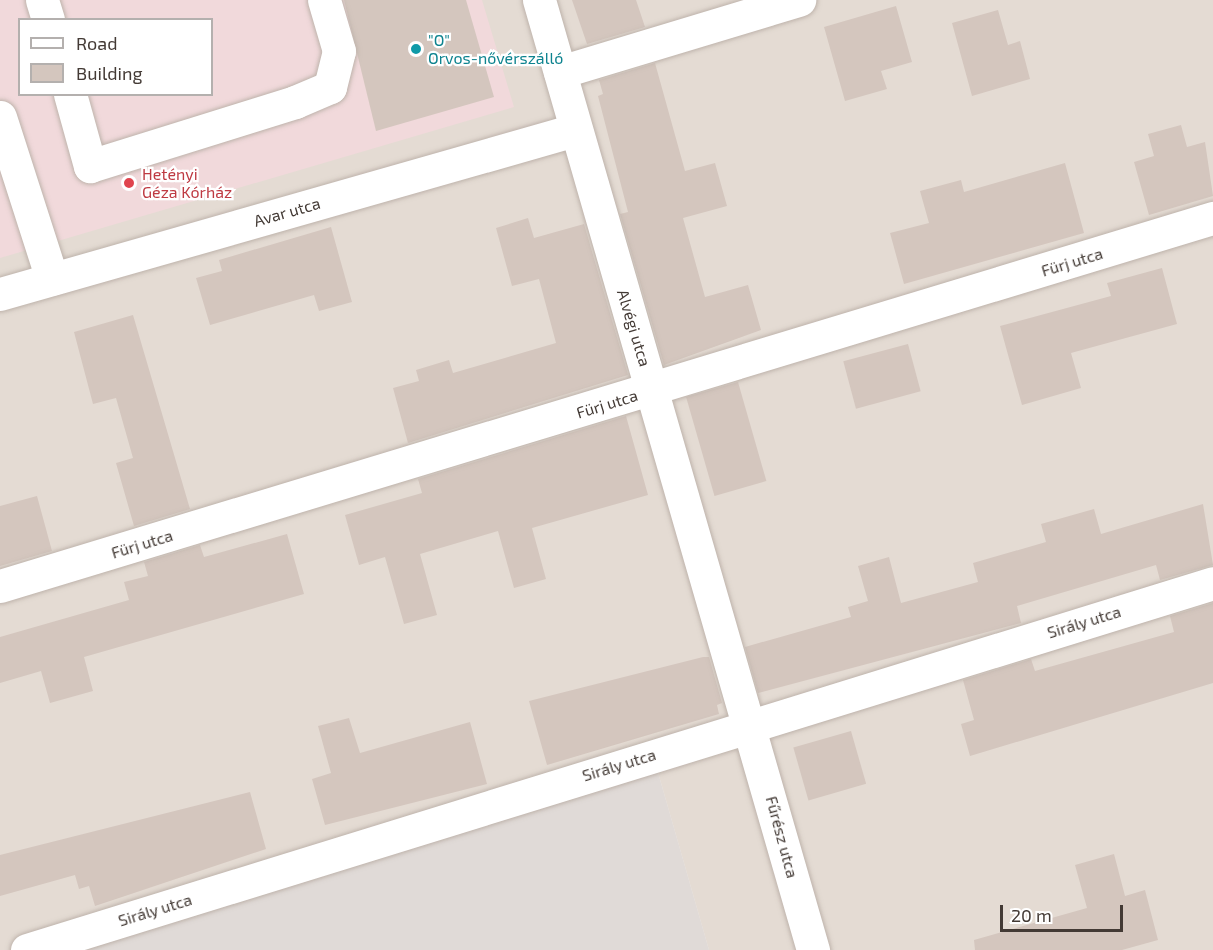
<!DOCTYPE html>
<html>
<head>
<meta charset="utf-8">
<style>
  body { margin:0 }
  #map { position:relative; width:1213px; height:950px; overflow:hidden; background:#f1eae5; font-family:"Exo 2",sans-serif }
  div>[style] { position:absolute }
  .residential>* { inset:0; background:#e4dbd3 }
  .industrial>* { inset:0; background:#e0dad7 }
  .medical>* { inset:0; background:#f1d9db }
  .building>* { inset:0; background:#d4c6be; transform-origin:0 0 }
  .roads { filter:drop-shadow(0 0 2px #beb3ab) drop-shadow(0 0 2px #beb3ab) }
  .minor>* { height:33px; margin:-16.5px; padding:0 16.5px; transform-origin:16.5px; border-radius:16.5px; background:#fff }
  .dots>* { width:16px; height:16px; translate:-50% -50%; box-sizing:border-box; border:3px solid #fff; border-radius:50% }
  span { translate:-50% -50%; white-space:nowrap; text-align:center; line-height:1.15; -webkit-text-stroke:4.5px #fff; paint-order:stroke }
  .culture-label { font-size:16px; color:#0d838f }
  .left { translate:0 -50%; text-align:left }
  .health-label { font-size:16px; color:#be3a42 }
  .street-label { font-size:16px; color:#433a35 }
  .legend { position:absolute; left:18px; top:18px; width:195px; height:78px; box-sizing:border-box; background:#fff; border:2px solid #b4b0ae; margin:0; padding:8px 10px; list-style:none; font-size:18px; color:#433a35 }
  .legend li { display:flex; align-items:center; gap:12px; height:30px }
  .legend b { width:30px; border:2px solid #b4b0ae }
  .scale { position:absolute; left:1000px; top:905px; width:123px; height:27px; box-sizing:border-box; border:3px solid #433a35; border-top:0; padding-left:8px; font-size:18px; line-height:21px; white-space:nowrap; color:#433a35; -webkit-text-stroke:4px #fff; paint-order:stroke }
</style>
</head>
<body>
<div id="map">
  <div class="residential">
    <div style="clip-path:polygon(evenodd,0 0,1213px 0,1213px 950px,709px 950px,651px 748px,37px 950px,0 950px,0 0,20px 20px,212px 20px,212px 94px,20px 94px,20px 20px)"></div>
  </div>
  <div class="industrial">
    <div style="clip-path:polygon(651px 748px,709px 950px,37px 950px)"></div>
  </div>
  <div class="medical">
    <div style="clip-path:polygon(evenodd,0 0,482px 0,514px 107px,0 258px,0 0,20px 20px,212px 20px,212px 94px,20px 94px,20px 20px)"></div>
  </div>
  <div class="building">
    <div style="clip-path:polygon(344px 0,466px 0,494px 97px,376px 131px)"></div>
    <div style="clip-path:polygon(572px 0,636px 0,645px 27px,587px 44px)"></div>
    <div style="clip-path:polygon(896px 6px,912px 62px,881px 71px,887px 89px,845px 101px,824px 27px)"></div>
    <div style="clip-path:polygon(998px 10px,1008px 45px,1020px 41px,1030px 79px,972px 96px,952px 23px)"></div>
    <div style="clip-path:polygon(655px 63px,685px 171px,715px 163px,727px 206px,683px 218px,705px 297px,748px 285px,761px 330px,664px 365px,620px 214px,628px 212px,598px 96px,603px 94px,599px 80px)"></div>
    <div style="clip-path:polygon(1181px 125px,1187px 147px,1205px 142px,1213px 196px,1149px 215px,1134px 162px,1154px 156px,1148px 134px)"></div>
    <div style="clip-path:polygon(1065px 163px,1084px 233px,904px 284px,890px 233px,929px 223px,920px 191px,961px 180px,964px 192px)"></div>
    <div style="clip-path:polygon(528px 218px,534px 238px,584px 224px,628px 375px,408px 443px,393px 388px,419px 381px,416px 370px,449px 360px,453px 373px,556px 343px,539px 279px,512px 286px,496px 228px)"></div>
    <div style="clip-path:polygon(331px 227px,352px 302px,319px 311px,314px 295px,210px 325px,196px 278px,222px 271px,219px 260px)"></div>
    <div style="clip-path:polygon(1162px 268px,1177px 324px,1071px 353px,1081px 388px,1022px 405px,1000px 326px,1111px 296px,1107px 283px)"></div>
    <div style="clip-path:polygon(133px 315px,190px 509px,134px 526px,116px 463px,133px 458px,116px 398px,93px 404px,74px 332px)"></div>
    <div style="left:908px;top:344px;width:49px;height:67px;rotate:75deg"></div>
    <div style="left:738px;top:382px;width:103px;height:54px;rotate:74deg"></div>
    <div style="clip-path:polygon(626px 416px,648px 495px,532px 528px,546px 579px,514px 588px,498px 531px,420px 554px,437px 615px,404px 624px,385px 557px,359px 565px,345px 515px,422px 493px,418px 479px)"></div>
    <div style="clip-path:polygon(37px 496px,52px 551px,0 566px,0 506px)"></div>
    <div style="clip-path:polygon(1203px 504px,1213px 565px,1160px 580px,1156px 565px,1017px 606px,1021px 623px,758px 693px,745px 647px,851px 617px,848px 607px,868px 601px,858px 566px,889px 557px,901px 603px,978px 582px,973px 563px,1046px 542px,1041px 524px,1094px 509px,1101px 534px)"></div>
    <div style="clip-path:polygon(287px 534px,304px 594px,84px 657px,93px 691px,50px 703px,41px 671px,0 683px,0 637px,129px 600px,124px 582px,148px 576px,144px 562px,200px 545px,204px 557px)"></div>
    <div style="clip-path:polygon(1213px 603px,1213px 683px,970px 756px,961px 724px,974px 720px,963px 680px,1031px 659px,1035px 671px,1174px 632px,1170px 616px)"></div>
    <div style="clip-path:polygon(703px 657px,709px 657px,722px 703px,717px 705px,719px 714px,547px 765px,529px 701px)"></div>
    <div style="clip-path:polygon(349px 718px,360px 753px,470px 722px,487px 784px,325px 825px,312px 779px,331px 773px,318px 726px)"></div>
    <div style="left:851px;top:731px;width:55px;height:60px;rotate:74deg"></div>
    <div style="clip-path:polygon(250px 792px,266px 849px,95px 906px,89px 886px,79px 889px,75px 875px,0 896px,0 855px)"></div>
    <div style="clip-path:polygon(1114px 854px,1125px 896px,1145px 890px,1158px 940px,1122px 950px,975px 950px,974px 940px,1087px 908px,1075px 865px)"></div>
  </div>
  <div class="roads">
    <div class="minor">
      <div style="left:42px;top:0;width:21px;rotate:73deg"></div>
      <div style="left:539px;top:0;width:989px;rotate:73.91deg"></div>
      <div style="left:560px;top:72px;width:250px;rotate:-16.8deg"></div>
      <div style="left:70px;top:94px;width:75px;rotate:74.5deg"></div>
      <div style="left:90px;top:166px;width:215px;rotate:-17.3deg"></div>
      <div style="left:295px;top:102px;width:38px;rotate:-23deg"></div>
      <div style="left:330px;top:87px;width:37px;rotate:-76deg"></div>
      <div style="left:339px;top:51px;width:53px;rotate:-106.4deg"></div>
      <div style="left:0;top:117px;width:170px;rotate:72.2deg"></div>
      <div style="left:0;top:294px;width:598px;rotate:-15.92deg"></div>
      <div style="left:0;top:586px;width:1268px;rotate:-16.88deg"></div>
      <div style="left:27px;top:950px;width:1241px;rotate:-17.19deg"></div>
    </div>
  </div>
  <div class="dots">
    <div style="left:416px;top:49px;background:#0f9aa8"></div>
    <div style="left:129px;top:183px;background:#e0444e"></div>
  </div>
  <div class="culture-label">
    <span class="left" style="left:428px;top:49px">"O"<br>Orvos-nővérszálló</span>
  </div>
  <div class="health-label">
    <span class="left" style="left:142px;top:183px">Hetényi<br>Géza Kórház</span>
  </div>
  <div class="street-label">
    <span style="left:287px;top:212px;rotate:-16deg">Avar utca</span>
    <span style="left:1072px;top:262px;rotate:-17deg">Fürj utca</span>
    <span style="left:634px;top:328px;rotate:73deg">Alvégi utca</span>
    <span style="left:607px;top:404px;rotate:-17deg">Fürj utca</span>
    <span style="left:142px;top:544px;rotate:-17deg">Fürj utca</span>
    <span style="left:1084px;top:622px;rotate:-17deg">Sirály utca</span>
    <span style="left:619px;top:765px;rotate:-17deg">Sirály utca</span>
    <span style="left:782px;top:837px;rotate:75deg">Fűrész utca</span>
    <span style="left:155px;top:910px;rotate:-17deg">Sirály utca</span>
  </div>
  <ul class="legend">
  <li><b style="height:8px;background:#fff"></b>Road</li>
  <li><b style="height:16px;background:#d4c6be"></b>Building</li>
  </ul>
  <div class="scale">20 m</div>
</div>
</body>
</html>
